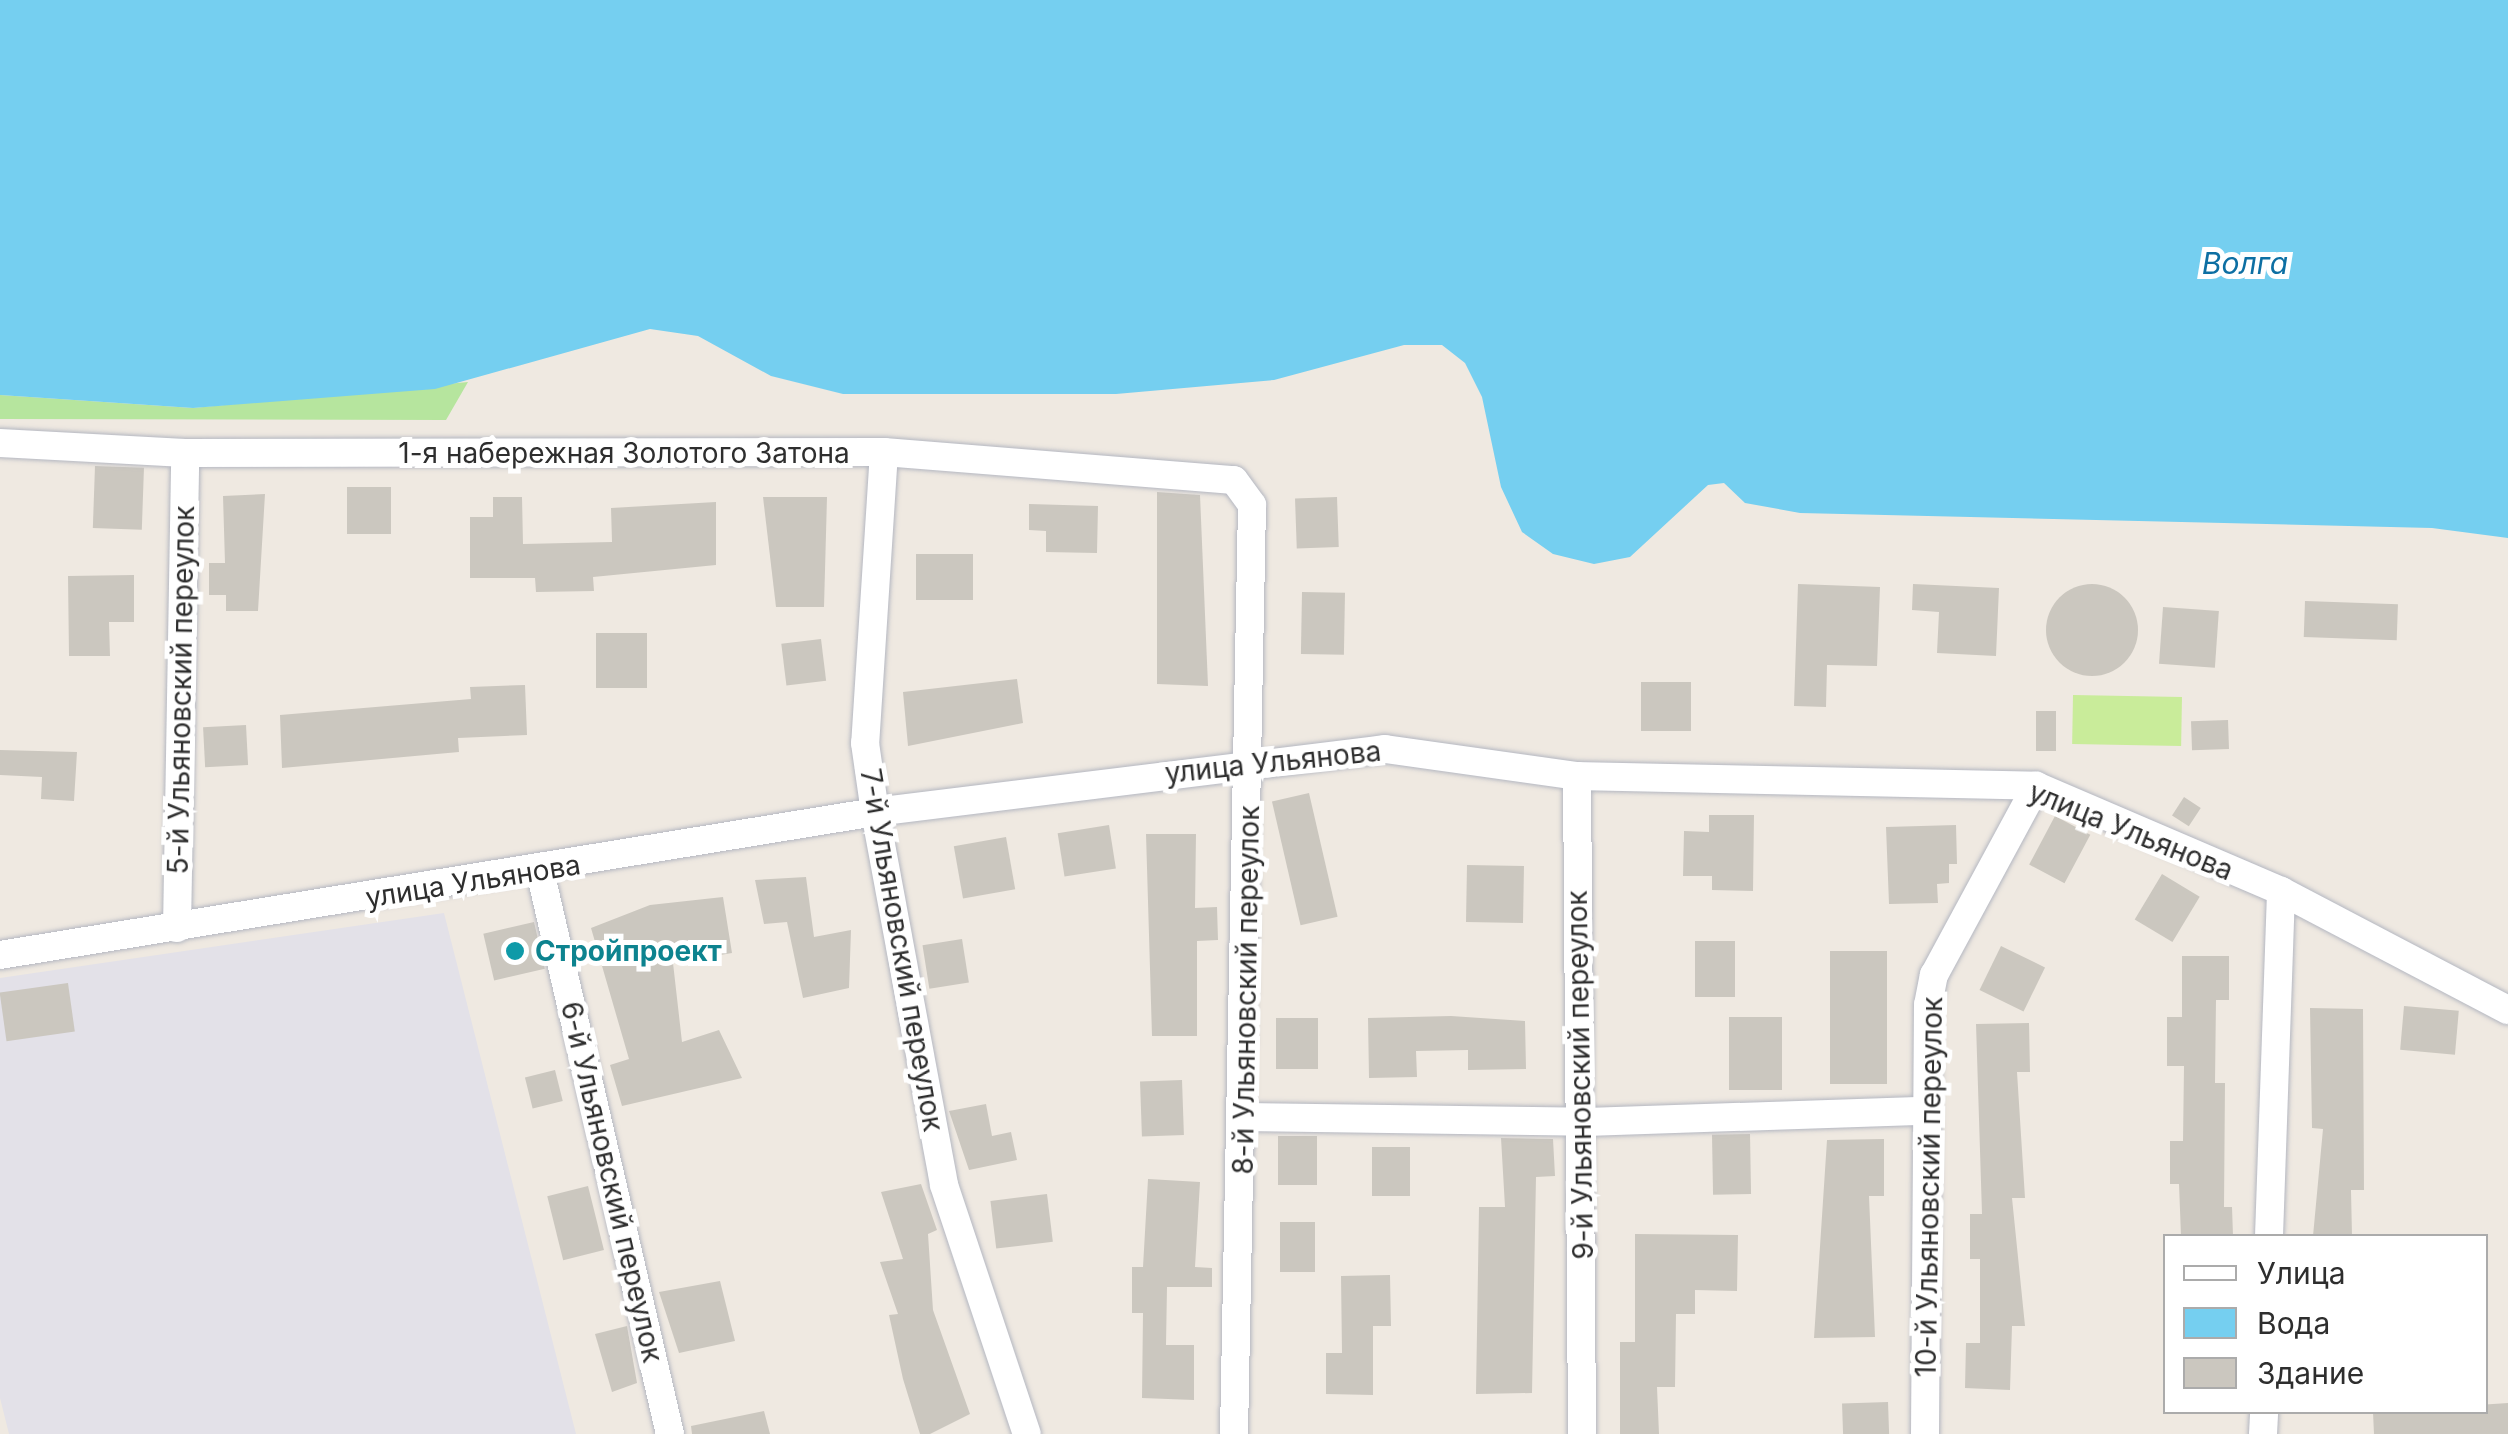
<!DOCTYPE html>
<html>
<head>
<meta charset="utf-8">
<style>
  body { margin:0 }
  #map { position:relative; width:2508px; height:1434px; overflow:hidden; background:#efe9e1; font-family:Inter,sans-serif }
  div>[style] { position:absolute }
  .industrial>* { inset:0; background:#e3e1e8 }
  .green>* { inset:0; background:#b6e59e }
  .pitch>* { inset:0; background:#c9ec9a; transform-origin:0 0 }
  .water>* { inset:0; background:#75cff0 }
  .building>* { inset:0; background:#cbc7bf; transform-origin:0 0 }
  .round { border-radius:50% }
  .roads { filter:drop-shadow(0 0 2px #b4b7c1) drop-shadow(0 0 2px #b4b7c1) }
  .minor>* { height:28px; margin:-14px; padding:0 14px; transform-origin:14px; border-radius:14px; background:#fff }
  .dots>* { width:28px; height:28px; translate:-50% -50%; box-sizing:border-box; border:5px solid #fff; border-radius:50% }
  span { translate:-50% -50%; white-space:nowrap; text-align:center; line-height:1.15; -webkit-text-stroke:10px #fff; paint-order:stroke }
  .street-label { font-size:28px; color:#2e2e2e }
  .culture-label { font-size:28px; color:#0d838f; font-weight:700 }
  .left { translate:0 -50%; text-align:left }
  .water-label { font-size:30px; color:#0d6fa3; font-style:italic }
  .legend { position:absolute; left:2163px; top:1234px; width:325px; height:180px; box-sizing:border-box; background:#fff; border:2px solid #ababab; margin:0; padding:12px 18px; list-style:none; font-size:30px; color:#2e2e2e }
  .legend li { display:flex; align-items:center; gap:20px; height:50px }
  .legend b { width:50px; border:2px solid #ababab }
</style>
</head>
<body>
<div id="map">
  <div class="industrial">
    <div style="clip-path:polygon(444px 913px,576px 1434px,9px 1434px,0 1398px,0 978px)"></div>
  </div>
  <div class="green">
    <div style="clip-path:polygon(468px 382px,446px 420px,0 419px,0 395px,193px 408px)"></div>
  </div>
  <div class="pitch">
    <div style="left:2073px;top:695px;width:109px;height:49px;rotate:1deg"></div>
  </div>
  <div class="water">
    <div style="clip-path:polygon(0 0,2508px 0,2508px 538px,2432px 528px,1800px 513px,1745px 503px,1724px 483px,1708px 485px,1630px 557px,1594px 564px,1553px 554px,1522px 532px,1501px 487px,1482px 397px,1465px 363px,1442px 345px,1404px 345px,1274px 380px,1116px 394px,843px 394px,771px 376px,698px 336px,650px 329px,435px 389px,193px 408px,0 395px)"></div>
  </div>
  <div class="building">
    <div style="left:95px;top:466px;width:49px;height:62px;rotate:2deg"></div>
    <div style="left:347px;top:487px;width:44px;height:47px"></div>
    <div style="clip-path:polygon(1157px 492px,1200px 495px,1208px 686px,1157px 684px)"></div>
    <div style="clip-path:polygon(265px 494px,258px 611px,226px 611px,226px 595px,209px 595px,209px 563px,225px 563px,223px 496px)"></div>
    <div style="clip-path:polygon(493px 497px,522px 497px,523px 544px,612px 542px,611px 508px,716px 502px,716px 565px,593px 577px,594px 591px,536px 592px,535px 578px,470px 578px,470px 517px,493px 517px)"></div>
    <div style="clip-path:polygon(763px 497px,827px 497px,824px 607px,776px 607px)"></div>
    <div style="left:1337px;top:497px;width:50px;height:42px;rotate:88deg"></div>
    <div style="clip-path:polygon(1029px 504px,1098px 506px,1097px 553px,1046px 552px,1046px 531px,1029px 530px)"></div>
    <div style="left:916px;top:554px;width:57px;height:46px"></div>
    <div style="clip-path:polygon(134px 575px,134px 622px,109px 622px,110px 656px,69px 656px,68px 576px)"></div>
    <div style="clip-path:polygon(1798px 584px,1880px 587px,1877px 666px,1827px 665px,1826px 707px,1794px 706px)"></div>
    <div style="clip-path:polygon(1913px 584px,1999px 588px,1996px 656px,1937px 653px,1939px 612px,1912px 610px)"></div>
    <div class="round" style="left:2046px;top:584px;width:92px;height:92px"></div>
    <div style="left:1302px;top:592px;width:43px;height:62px;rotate:1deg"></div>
    <div style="left:2305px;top:601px;width:93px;height:36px;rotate:2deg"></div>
    <div style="left:2163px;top:607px;width:56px;height:57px;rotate:4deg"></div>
    <div style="left:596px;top:633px;width:51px;height:55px"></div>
    <div style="left:821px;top:639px;width:42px;height:40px;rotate:83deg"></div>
    <div style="clip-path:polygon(1017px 679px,1023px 723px,908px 746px,903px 692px)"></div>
    <div style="left:1641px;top:682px;width:50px;height:49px"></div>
    <div style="clip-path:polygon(525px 685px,527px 735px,458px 738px,459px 752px,282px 768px,280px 715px,471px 699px,470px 687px)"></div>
    <div style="left:2036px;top:711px;width:20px;height:40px"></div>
    <div style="left:2228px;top:720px;width:29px;height:37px;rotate:88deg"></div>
    <div style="left:246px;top:725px;width:40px;height:43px;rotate:87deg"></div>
    <div style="clip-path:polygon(0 750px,77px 752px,74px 801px,41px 799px,42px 777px,0 775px)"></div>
    <div style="left:1309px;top:793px;width:127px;height:38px;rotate:77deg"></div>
    <div style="left:2184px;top:797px;width:20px;height:22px;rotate:33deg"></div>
    <div style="clip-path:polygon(1709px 815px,1754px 815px,1753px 891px,1712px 890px,1712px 876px,1683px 876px,1684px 831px,1709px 832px)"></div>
    <div style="left:2055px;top:816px;width:40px;height:55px;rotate:28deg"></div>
    <div style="left:1109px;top:825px;width:44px;height:52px;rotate:81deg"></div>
    <div style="clip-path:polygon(1956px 825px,1957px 864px,1949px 864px,1949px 883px,1937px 884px,1938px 903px,1889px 904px,1886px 827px)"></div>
    <div style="clip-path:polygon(1146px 834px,1196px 834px,1195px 908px,1217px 907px,1218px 940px,1197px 941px,1197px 1036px,1152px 1036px)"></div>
    <div style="left:1006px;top:837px;width:53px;height:53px;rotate:80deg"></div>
    <div style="left:1467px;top:865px;width:57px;height:57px;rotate:1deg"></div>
    <div style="left:2162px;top:874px;width:44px;height:53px;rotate:31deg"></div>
    <div style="clip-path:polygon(806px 877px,814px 937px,851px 930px,849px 988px,803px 998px,787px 922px,764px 924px,755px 880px)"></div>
    <div style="clip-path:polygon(723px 897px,732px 953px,673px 963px,682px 1042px,719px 1030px,742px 1078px,622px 1106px,610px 1065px,629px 1059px,591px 928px,650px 905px)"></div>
    <div style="left:534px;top:922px;width:48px;height:52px;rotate:77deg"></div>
    <div style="left:962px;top:939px;width:44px;height:40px;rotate:81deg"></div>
    <div style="left:1695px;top:941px;width:40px;height:56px"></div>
    <div style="left:2001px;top:946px;width:49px;height:49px;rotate:26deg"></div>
    <div style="left:1887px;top:951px;width:133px;height:57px;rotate:90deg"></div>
    <div style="clip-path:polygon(2182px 956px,2229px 956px,2229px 1000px,2216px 1000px,2215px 1083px,2225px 1083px,2224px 1207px,2232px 1207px,2233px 1236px,2181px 1236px,2179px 1184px,2170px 1184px,2170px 1141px,2183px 1141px,2184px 1066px,2167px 1066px,2167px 1017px,2182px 1017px)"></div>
    <div style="left:68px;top:983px;width:49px;height:69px;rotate:82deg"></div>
    <div style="left:2404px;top:1006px;width:55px;height:44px;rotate:5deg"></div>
    <div style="clip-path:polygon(2310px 1008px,2363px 1009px,2364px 1190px,2351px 1190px,2352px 1236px,2313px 1236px,2323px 1129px,2312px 1128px)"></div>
    <div style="clip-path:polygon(1451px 1016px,1525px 1021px,1526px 1069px,1468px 1070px,1468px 1050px,1416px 1051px,1417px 1077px,1369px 1078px,1368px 1018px)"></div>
    <div style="left:1729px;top:1017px;width:53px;height:73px"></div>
    <div style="left:1318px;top:1018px;width:51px;height:42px;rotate:90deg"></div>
    <div style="clip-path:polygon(2029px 1023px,2030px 1072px,2017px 1072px,2025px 1198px,2012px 1198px,2025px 1326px,2012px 1326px,2010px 1390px,1965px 1388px,1966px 1343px,1980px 1343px,1980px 1259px,1970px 1259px,1970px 1214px,1982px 1214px,1976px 1024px)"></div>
    <div style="left:555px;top:1070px;width:32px;height:31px;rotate:76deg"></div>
    <div style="left:1182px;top:1080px;width:55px;height:42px;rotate:88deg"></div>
    <div style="clip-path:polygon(986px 1104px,992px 1136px,1011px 1132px,1017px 1160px,969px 1170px,949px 1111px)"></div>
    <div style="left:1750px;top:1134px;width:60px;height:38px;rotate:89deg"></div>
    <div style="left:1278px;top:1136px;width:39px;height:49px"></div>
    <div style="clip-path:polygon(1501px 1138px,1553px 1139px,1555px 1176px,1536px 1177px,1532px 1393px,1476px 1394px,1479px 1207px,1505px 1207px)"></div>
    <div style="clip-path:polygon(1884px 1139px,1884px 1196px,1869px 1196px,1875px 1337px,1814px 1338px,1827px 1140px)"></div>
    <div style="left:1372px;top:1147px;width:38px;height:49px"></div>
    <div style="clip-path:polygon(1148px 1179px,1200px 1182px,1195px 1267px,1212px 1268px,1212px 1287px,1167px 1287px,1166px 1345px,1194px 1345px,1194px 1400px,1142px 1398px,1143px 1313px,1132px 1313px,1132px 1267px,1143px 1267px)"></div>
    <div style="clip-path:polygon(921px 1184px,937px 1230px,928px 1234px,933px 1310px,970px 1414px,930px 1434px,920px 1434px,903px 1379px,889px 1315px,898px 1314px,880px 1262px,903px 1259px,881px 1192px)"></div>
    <div style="left:588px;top:1186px;width:66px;height:42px;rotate:76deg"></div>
    <div style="left:1047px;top:1194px;width:48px;height:57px;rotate:83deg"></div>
    <div style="left:1280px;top:1222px;width:35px;height:50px"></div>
    <div style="clip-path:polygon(1635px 1234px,1738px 1235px,1737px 1291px,1695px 1290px,1695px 1314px,1676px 1314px,1675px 1387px,1657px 1387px,1659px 1434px,1620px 1434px,1620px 1342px,1635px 1342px)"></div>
    <div style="clip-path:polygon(1390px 1275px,1391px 1326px,1373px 1326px,1373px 1395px,1326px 1394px,1326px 1353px,1342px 1353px,1341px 1276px)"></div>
    <div style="clip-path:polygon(720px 1281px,735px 1341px,679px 1353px,659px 1292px)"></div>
    <div style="clip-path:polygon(627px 1326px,637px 1383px,612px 1392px,595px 1334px)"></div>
    <div style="left:1888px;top:1402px;width:32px;height:46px;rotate:88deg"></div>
    <div style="clip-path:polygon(2508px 1403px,2508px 1434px,2374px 1434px,2373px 1412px)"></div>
    <div style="clip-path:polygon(764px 1411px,770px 1434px,692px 1434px,691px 1426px)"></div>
  </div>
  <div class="roads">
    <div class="minor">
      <div style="left:0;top:443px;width:185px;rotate:3.1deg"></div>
      <div style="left:185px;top:453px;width:699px;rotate:-0.08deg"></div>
      <div style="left:884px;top:452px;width:351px;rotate:4.6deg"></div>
      <div style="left:1234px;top:480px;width:31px;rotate:54deg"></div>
      <div style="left:1252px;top:505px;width:929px;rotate:91.11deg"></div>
      <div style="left:884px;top:452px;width:292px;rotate:93.7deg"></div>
      <div style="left:865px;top:743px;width:70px;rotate:81.8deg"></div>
      <div style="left:875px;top:812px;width:379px;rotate:79.5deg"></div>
      <div style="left:944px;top:1185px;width:262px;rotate:71.6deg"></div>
      <div style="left:1577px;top:776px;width:658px;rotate:89.56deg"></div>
      <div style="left:540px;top:871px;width:578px;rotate:77deg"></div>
      <div style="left:177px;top:928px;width:475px;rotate:-89deg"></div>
      <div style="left:0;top:955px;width:887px;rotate:-9.28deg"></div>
      <div style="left:875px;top:812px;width:514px;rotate:-7.04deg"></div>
      <div style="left:1385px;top:749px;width:194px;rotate:8deg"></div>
      <div style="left:1577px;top:776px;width:459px;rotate:1.2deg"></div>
      <div style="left:2036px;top:786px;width:267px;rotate:23.2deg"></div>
      <div style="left:2281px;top:891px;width:256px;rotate:27.7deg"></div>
      <div style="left:1244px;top:1117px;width:342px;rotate:0.8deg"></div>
      <div style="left:1586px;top:1122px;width:339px;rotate:-1.9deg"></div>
      <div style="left:2269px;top:1236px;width:345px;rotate:-88deg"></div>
      <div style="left:1925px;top:1434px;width:429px;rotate:-89.6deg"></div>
      <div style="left:1928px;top:1005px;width:31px;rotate:-79deg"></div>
      <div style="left:1934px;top:975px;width:215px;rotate:-61.6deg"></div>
      <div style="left:2263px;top:1434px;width:22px;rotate:-87deg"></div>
    </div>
  </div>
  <div class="dots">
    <div style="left:515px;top:951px;background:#0f9aa8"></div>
  </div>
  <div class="street-label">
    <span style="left:624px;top:453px">1-я набережная Золотого Затона</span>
    <span style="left:181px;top:690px;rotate:-89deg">5-й Ульяновский переулок</span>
    <span style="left:1273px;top:762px;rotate:-6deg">улица Ульянова</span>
    <span style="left:2131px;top:831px;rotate:22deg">улица Ульянова</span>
    <span style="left:473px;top:881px;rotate:-9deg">улица Ульянова</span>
    <span style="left:902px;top:950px;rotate:80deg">7-й Ульяновский переулок</span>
    <span style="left:1246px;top:990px;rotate:-89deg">8-й Ульяновский переулок</span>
    <span style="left:1580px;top:1075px;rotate:-91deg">9-й Ульяновский переулок</span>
    <span style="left:612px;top:1182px;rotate:77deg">6-й Ульяновский переулок</span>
    <span style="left:1929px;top:1187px;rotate:-89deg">10-й Ульяновский переулок</span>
  </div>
  <div class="culture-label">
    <span class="left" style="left:535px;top:951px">Стройпроект</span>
  </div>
  <div class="water-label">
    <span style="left:2245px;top:263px">Волга</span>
  </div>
  <ul class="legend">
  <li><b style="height:12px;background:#fff"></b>Улица</li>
  <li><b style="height:28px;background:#75cff0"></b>Вода</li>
  <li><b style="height:28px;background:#cbc7bf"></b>Здание</li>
  </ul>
</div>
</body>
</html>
